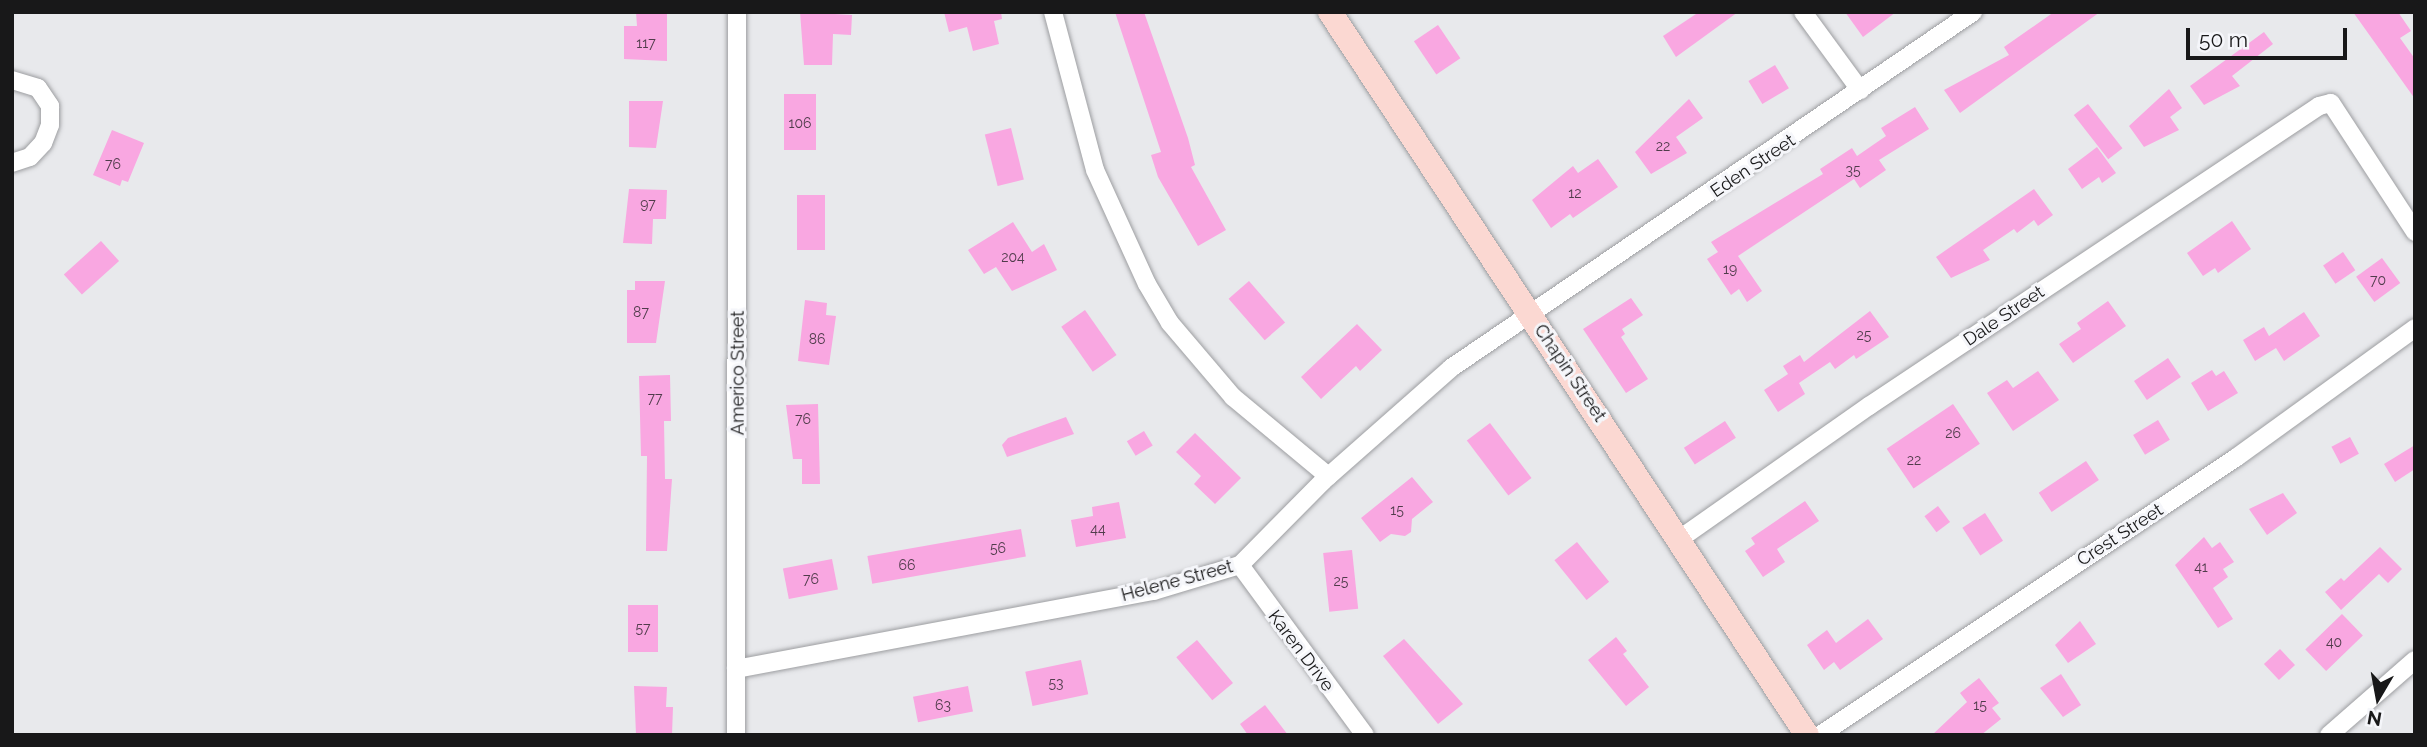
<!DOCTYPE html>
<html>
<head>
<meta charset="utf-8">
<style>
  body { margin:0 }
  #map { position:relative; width:2427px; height:747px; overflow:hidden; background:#e8e9ec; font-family:Raleway,sans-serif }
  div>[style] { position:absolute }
  .building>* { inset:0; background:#f9a7e1; transform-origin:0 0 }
  .roads { filter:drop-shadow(0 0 2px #9d9ea1) drop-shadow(0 0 2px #9d9ea1) }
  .street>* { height:18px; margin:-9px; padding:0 9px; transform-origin:9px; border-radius:9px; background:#fff }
  .secondary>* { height:24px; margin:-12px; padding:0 12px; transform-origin:12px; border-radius:12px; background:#fbd8d2 }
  span { translate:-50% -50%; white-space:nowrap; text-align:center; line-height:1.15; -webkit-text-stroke:6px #f5f6fa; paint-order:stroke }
  .number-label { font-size:14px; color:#503c4b }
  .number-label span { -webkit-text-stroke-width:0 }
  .street-label { font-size:18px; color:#181819 }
  .frame { position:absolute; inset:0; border:14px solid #181819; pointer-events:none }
  .north { position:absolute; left:2343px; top:663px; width:70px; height:70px; -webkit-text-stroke:5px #f5f6fa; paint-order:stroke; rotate:190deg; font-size:19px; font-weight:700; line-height:28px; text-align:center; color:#181819 }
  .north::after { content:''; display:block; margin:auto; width:24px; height:32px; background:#181819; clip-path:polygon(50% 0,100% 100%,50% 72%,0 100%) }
  .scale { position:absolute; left:2186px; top:28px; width:161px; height:32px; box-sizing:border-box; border:4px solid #181819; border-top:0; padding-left:9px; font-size:21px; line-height:24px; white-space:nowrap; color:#181819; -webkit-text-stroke:5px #f5f6fa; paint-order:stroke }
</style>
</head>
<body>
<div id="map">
  <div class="building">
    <div style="clip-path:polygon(636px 12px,667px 12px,667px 61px,624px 59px,624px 26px,637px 26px)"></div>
    <div style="clip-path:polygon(800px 12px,852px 15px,851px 35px,833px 34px,832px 65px,804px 65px)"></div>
    <div style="clip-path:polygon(944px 12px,1001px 12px,1002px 19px,994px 21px,999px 44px,973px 51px,967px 27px,949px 32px)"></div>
    <div style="clip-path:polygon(1115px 12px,1144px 12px,1188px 138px,1195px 165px,1191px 167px,1226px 230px,1198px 246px,1158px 177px,1151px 155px,1161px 152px)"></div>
    <div style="clip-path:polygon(1699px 12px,1738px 12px,1676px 57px,1663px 36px)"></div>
    <div style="clip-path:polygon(1845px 12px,1896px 12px,1863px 37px)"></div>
    <div style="clip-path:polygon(2054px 12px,2100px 12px,1960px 113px,1944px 90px,2009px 55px,2004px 47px)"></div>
    <div style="clip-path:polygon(2353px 12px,2398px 12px,2411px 31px,2400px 38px,2415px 59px,2415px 99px)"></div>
    <div style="left:1438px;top:25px;width:40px;height:29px;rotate:56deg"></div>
    <div style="clip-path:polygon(2264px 32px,2273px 44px,2232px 76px,2240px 86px,2204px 105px,2190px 86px)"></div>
    <div style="left:1775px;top:65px;width:27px;height:31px;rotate:59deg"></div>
    <div style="clip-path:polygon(2169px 89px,2182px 108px,2170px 117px,2179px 130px,2144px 147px,2129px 126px)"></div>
    <div style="left:816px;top:94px;width:56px;height:32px;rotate:90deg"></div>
    <div style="clip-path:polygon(1689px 99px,1703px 118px,1676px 137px,1687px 153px,1651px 174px,1635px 152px)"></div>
    <div style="clip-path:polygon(629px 101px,663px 101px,656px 148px,629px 147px)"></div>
    <div style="left:2088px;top:104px;width:56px;height:18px;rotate:52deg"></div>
    <div style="clip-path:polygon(1915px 107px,1929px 129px,1879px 160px,1886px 170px,1860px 188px,1854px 179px,1738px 256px,1762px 291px,1747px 302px,1739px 289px,1731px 295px,1707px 259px,1718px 252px,1711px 242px,1823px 174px,1820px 169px,1852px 148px,1857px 156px,1886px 136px,1881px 128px)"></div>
    <div style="left:1011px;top:128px;width:53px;height:27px;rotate:76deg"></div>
    <div style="clip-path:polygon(112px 130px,144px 143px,128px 182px,122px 180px,120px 186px,93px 175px)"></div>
    <div style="clip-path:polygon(2097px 147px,2116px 173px,2102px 183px,2099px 177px,2082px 189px,2068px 169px)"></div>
    <div style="clip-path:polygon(1598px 159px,1618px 187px,1573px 218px,1570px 214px,1551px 228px,1532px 200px,1573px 166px,1578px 173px)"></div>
    <div style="clip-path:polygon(629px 189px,667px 190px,666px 219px,653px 219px,652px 244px,623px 243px)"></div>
    <div style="clip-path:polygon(2034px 189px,2053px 215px,2038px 226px,2034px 220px,2017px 233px,2014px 229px,1983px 250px,1990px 260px,1951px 278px,1936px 257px)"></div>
    <div style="left:797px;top:195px;width:28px;height:55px"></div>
    <div style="clip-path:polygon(2232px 221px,2251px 249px,2218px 273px,2215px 268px,2203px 276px,2187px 253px)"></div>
    <div style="clip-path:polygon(1013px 222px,1032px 252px,1044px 244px,1057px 270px,1012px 291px,996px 267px,984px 274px,968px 250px)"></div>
    <div style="left:101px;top:241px;width:27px;height:50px;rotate:48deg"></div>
    <div style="left:2343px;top:252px;width:22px;height:24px;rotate:56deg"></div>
    <div style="left:2382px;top:258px;width:31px;height:32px;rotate:54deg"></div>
    <div style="clip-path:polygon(635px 281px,665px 281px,656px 343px,627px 343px,627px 290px,635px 290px)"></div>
    <div style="left:1249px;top:281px;width:55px;height:27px;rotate:49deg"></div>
    <div style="clip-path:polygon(1631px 298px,1643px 315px,1622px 329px,1625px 334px,1621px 337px,1648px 379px,1626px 393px,1583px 329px)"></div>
    <div style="clip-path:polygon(805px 300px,827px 303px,826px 315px,836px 316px,829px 365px,798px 361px)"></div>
    <div style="clip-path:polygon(2108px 301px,2126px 326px,2073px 363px,2059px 344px,2081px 329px,2077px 323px)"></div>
    <div style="left:1085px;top:310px;width:55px;height:29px;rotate:55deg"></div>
    <div style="clip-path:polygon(1870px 311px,1889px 337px,1856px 359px,1854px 355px,1835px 369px,1830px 362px,1799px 383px,1805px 394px,1778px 412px,1764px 390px,1788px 374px,1783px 366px,1800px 355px,1804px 362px)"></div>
    <div style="clip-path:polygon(2304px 312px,2320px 336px,2284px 361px,2276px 348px,2255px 361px,2243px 340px,2264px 327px,2269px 336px)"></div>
    <div style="clip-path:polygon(1357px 324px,1382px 350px,1360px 371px,1356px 366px,1321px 399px,1301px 377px)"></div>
    <div style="left:2168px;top:358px;width:23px;height:41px;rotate:56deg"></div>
    <div style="clip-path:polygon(2212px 370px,2216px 376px,2224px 371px,2238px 393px,2208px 411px,2191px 383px)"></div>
    <div style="clip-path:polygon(2038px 371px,2059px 400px,2013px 431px,1987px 393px,2007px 380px,2013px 388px)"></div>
    <div style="clip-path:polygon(670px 375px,671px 421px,664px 421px,665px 479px,672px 479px,667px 551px,646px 551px,647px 456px,641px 456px,639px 376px)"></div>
    <div style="clip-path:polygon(818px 404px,820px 484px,802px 484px,802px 459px,793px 459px,786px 405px)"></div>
    <div style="left:1953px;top:404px;width:48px;height:80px;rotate:56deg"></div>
    <div style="clip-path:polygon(1066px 417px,1074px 434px,1007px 457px,1002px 445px,1008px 438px)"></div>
    <div style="left:2158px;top:420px;width:23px;height:29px;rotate:59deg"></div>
    <div style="left:1725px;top:421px;width:20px;height:49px;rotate:57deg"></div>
    <div style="left:1490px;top:423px;width:69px;height:29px;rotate:53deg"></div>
    <div style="left:1144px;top:431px;width:17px;height:20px;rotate:59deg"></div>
    <div style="clip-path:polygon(1195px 433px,1241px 478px,1215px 504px,1194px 484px,1201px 476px,1176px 452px)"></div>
    <div style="left:2350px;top:437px;width:19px;height:21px;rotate:62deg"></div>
    <div style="clip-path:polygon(2415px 445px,2415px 469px,2395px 482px,2384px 464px)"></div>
    <div style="left:2086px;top:461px;width:23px;height:57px;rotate:56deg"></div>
    <div style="clip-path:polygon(1412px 477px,1433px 502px,1412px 519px,1411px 532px,1405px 536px,1391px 534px,1380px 542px,1361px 518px)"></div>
    <div style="clip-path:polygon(2283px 493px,2297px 513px,2267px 535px,2249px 509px)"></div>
    <div style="clip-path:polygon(1805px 501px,1819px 521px,1777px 549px,1785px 562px,1763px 577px,1745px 551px,1755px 544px,1751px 538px)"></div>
    <div style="clip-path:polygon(1119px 502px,1126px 538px,1076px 547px,1071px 520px,1093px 516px,1092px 507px)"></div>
    <div style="left:1938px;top:506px;width:20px;height:17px;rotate:53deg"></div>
    <div style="left:1985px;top:513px;width:33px;height:27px;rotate:57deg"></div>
    <div style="left:1021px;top:529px;width:28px;height:156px;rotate:80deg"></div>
    <div style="clip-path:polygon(2204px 537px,2212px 548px,2220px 542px,2234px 562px,2223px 569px,2228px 577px,2213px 588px,2233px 619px,2218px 628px,2175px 565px)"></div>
    <div style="left:1577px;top:542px;width:51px;height:29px;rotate:51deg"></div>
    <div style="clip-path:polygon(2380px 547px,2402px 569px,2388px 583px,2379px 574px,2341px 610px,2325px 592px,2341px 578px,2344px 581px)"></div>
    <div style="left:1352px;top:550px;width:59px;height:29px;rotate:84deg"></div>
    <div style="left:832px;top:559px;width:31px;height:50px;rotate:79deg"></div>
    <div style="left:628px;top:605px;width:30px;height:47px"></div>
    <div style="left:2342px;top:614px;width:30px;height:51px;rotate:46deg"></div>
    <div style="clip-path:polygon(1868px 619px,1883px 639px,1840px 670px,1834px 662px,1824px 670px,1807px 645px,1827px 630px,1836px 643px)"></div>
    <div style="clip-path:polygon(2080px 621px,2096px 644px,2068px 663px,2055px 645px)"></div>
    <div style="clip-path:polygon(1616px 637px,1627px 651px,1623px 654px,1649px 687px,1626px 706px,1588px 660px)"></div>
    <div style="clip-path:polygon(1404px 639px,1463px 704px,1438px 724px,1383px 656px)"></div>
    <div style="left:1197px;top:640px;width:56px;height:27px;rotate:50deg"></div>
    <div style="left:2280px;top:649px;width:22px;height:22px;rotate:47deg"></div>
    <div style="left:1081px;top:660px;width:35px;height:57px;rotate:78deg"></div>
    <div style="clip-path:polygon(2061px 674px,2081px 705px,2063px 717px,2040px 688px)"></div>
    <div style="clip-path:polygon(1979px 678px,1999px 703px,1992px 708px,2001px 719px,1981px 735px,1932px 735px,1967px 702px,1960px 693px)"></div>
    <div style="clip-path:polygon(634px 686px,667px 687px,666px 707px,673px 707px,672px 735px,636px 735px)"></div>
    <div style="left:968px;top:686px;width:26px;height:56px;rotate:79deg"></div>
    <div style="clip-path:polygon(1265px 705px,1288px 735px,1248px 735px,1240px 724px)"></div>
  </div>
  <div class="roads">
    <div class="street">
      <div style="left:1053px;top:12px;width:163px;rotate:75.1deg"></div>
      <div style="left:1095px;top:170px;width:125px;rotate:65.5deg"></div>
      <div style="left:1147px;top:284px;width:45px;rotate:59.5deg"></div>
      <div style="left:1170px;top:323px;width:97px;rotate:49.6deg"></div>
      <div style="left:1233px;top:397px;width:124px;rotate:39.7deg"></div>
      <div style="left:1803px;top:12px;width:97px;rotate:53.8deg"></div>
      <div style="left:12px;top:80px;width:27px;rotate:17deg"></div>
      <div style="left:38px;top:88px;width:22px;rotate:56deg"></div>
      <div style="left:50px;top:106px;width:19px;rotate:90deg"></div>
      <div style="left:50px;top:125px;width:19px;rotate:111deg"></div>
      <div style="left:43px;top:143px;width:19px;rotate:133deg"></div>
      <div style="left:30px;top:157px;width:19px;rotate:162deg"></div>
      <div style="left:1681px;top:538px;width:230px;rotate:-35.1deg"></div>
      <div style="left:1869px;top:406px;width:541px;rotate:-33.69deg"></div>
      <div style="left:2319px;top:106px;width:12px;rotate:-14deg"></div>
      <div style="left:2331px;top:103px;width:154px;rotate:56.9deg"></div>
      <div style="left:1240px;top:565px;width:211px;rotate:53.7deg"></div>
      <div style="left:736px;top:669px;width:425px;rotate:-10.6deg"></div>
      <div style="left:1154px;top:591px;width:90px;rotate:-16.8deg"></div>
      <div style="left:1240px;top:565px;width:118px;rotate:-45.3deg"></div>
      <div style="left:1323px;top:481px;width:171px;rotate:-41.4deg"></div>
      <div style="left:1451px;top:368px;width:632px;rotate:-34.29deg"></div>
      <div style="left:736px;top:735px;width:723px;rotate:-89.92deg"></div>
      <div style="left:1820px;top:735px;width:501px;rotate:-33.69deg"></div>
      <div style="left:2237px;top:457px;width:220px;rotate:-35.9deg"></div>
      <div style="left:2329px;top:735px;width:114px;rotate:-41.1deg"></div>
    </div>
    <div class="secondary">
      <div style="left:1330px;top:12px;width:866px;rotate:56.59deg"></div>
    </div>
  </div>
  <div class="number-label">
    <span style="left:646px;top:43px">117</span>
    <span style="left:800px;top:123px">106</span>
    <span style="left:1663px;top:146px">22</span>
    <span style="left:113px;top:164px">76</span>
    <span style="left:1853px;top:170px">35</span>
    <span style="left:1575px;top:193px">12</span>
    <span style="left:648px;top:204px">97</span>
    <span style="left:1013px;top:257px">204</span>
    <span style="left:1730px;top:269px">19</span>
    <span style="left:2378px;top:280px">70</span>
    <span style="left:641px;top:312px">87</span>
    <span style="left:1864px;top:335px">25</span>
    <span style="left:817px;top:339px">86</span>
    <span style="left:655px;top:398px">77</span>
    <span style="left:803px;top:419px">76</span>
    <span style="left:1953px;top:433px">26</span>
    <span style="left:1914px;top:460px">22</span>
    <span style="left:1397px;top:510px">15</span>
    <span style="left:1098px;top:529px">44</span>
    <span style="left:998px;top:548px">56</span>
    <span style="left:907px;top:565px">66</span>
    <span style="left:2201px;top:567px">41</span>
    <span style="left:811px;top:579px">76</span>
    <span style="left:1341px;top:581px">25</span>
    <span style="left:643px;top:628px">57</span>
    <span style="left:2334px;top:642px">40</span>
    <span style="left:1056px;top:683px">53</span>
    <span style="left:943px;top:705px">63</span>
    <span style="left:1980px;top:705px">15</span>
  </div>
  <div class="street-label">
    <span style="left:1753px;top:166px;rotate:-34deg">Eden Street</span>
    <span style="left:2004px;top:316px;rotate:-34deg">Dale Street</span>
    <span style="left:738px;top:373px;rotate:-90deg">Americo Street</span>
    <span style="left:1570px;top:373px;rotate:56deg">Chapin Street</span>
    <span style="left:2120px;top:535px;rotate:-33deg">Crest Street</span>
    <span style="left:1177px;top:581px;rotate:-15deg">Helene Street</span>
    <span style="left:1301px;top:651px;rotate:53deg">Karen Drive</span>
  </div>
  <div class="frame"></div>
  <div class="north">N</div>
  <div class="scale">50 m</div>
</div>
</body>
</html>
